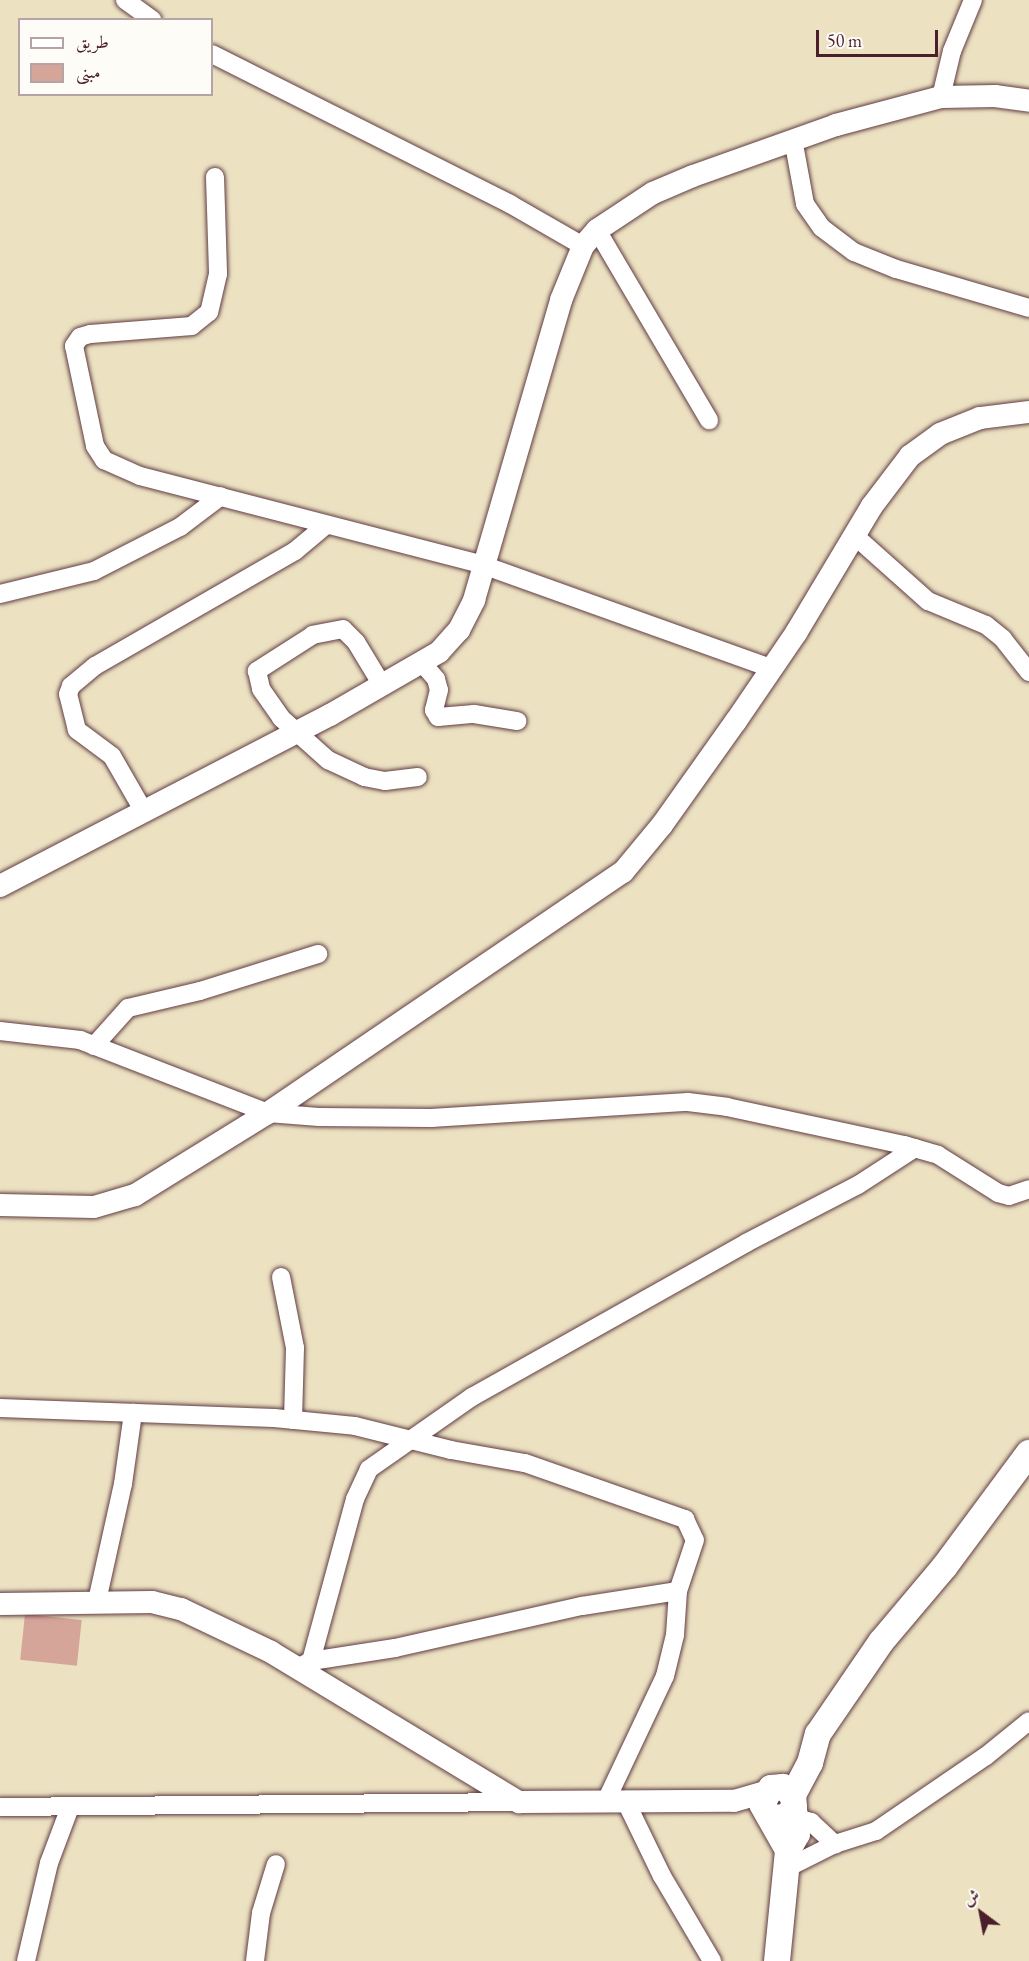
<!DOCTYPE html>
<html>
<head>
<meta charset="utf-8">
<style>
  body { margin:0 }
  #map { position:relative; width:1029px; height:1961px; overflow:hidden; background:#ece2c2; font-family:"EB Garamond",Amiri,serif }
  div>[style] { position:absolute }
  .building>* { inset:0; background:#d6a599; transform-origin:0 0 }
  .roads { filter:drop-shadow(0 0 2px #623c42) drop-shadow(0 0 2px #623c42) }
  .minor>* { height:18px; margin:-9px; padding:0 9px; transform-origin:9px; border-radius:9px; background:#fff }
  .tertiary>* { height:22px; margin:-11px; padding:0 11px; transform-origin:11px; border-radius:11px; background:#fff }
  .secondary>* { height:26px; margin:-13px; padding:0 13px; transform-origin:13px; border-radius:13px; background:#fff }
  span { translate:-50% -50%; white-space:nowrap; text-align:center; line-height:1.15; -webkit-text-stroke:6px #fdfcf7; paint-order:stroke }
  .legend { position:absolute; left:18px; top:18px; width:195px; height:78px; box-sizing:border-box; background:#fdfcf7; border:2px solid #b5a4a5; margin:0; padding:8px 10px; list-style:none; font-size:18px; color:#4a1f2b }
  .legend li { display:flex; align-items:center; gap:12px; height:30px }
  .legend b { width:30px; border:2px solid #b5a4a5 }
  .north { position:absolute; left:951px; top:1883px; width:60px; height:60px; -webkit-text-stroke:4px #fdfcf7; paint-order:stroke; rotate:328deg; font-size:16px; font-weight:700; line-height:24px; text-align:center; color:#4a1f2b }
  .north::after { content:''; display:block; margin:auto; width:21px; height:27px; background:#4a1f2b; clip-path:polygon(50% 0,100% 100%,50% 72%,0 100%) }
  .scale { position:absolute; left:816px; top:30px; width:122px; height:27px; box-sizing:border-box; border:3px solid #4a1f2b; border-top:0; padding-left:8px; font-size:18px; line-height:21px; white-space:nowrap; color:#4a1f2b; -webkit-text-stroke:4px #fdfcf7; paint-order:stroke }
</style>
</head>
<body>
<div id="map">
  <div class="building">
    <div style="left:25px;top:1614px;width:57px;height:46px;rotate:6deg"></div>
  </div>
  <div class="roads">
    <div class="minor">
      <div style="left:125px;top:0;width:34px;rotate:36deg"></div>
      <div style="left:212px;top:54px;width:334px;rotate:26.7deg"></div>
      <div style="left:510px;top:204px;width:84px;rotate:29.9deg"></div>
      <div style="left:941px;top:97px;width:47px;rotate:-76.6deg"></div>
      <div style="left:952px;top:51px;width:55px;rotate:-67.6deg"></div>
      <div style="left:793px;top:139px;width:66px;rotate:79.5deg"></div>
      <div style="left:805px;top:204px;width:29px;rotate:55deg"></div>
      <div style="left:822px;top:228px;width:40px;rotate:37deg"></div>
      <div style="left:854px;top:252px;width:45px;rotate:22deg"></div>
      <div style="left:896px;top:269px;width:139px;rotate:16.3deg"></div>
      <div style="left:215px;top:177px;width:97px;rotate:88.2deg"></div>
      <div style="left:218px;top:274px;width:39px;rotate:103deg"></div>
      <div style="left:209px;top:312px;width:22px;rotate:141deg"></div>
      <div style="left:192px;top:326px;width:102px;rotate:175.5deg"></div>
      <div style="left:90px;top:334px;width:10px;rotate:163deg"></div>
      <div style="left:80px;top:337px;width:11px;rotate:124deg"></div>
      <div style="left:74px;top:346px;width:102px;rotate:78.1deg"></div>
      <div style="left:95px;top:446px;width:17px;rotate:57deg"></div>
      <div style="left:104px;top:460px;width:39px;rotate:24deg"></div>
      <div style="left:140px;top:476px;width:354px;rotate:14.5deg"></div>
      <div style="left:483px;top:565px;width:306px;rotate:19.7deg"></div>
      <div style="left:597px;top:230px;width:221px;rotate:59.5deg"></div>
      <div style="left:855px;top:536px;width:98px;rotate:41.7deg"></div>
      <div style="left:928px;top:601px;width:63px;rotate:22.5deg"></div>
      <div style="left:986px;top:625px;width:22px;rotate:39deg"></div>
      <div style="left:1003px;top:639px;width:42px;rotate:51.8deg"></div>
      <div style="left:0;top:594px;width:97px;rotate:-13.7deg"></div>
      <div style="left:94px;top:571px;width:97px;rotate:-27.1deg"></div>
      <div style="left:180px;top:527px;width:51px;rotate:-37.1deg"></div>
      <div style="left:423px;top:664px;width:20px;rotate:49deg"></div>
      <div style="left:436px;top:679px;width:11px;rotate:75deg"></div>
      <div style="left:439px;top:690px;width:21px;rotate:104deg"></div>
      <div style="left:434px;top:710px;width:8px;rotate:60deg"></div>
      <div style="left:438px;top:717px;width:36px;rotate:-5deg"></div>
      <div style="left:474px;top:714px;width:44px;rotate:9.2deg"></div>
      <div style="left:382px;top:685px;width:50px;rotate:-121.2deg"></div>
      <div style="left:356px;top:642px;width:18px;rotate:-135deg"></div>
      <div style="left:343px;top:629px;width:31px;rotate:169deg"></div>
      <div style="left:313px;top:635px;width:67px;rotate:147.3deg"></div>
      <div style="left:257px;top:671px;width:18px;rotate:77deg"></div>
      <div style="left:261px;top:689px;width:35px;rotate:55deg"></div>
      <div style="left:281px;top:718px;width:63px;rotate:41.8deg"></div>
      <div style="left:328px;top:760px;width:40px;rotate:25deg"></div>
      <div style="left:364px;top:777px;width:21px;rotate:11deg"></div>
      <div style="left:385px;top:781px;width:33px;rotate:-7deg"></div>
      <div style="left:143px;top:810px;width:62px;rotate:-119.9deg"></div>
      <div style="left:112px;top:756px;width:44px;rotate:-143.4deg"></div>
      <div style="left:77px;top:730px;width:37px;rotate:-104deg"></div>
      <div style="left:68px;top:694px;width:9px;rotate:-69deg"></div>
      <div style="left:71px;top:686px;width:31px;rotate:-40deg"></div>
      <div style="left:95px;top:666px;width:231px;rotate:-29.9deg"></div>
      <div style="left:295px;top:551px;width:38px;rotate:-40deg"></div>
      <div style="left:0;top:1031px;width:81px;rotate:6.4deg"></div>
      <div style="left:80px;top:1040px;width:202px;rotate:21.2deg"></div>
      <div style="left:268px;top:1113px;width:51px;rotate:4.5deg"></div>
      <div style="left:319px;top:1117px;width:112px;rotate:0.5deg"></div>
      <div style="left:431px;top:1118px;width:257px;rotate:-3.6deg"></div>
      <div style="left:688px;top:1102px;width:39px;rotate:7deg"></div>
      <div style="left:727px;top:1107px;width:181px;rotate:12.1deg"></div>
      <div style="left:904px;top:1145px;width:35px;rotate:16deg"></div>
      <div style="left:938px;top:1155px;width:71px;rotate:32.3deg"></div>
      <div style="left:998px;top:1193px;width:11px;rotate:15deg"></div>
      <div style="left:1009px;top:1196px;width:21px;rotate:-19deg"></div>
      <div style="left:94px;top:1046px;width:51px;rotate:-48.2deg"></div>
      <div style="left:128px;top:1008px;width:74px;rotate:-13.3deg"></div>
      <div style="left:200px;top:991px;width:124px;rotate:-17.4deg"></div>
      <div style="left:281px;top:1277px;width:72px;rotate:78.8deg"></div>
      <div style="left:295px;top:1348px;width:72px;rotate:91.6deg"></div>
      <div style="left:0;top:1408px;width:274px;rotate:2.1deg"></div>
      <div style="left:274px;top:1418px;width:81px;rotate:5.6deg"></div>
      <div style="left:355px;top:1426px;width:99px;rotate:14deg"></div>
      <div style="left:451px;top:1450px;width:75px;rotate:10deg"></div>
      <div style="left:525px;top:1463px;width:170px;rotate:19.3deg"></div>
      <div style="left:685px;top:1519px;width:23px;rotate:65deg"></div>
      <div style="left:695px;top:1540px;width:54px;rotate:108.4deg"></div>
      <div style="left:678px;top:1591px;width:44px;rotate:93.9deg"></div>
      <div style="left:675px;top:1635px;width:42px;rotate:103.7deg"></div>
      <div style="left:665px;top:1676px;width:140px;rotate:115.3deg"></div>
      <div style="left:97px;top:1601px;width:120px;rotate:-77.5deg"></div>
      <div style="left:123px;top:1484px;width:72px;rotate:-82deg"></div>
      <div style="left:311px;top:1661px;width:168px;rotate:-74.8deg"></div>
      <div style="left:355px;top:1499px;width:33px;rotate:-65deg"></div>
      <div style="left:369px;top:1469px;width:126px;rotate:-35deg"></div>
      <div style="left:472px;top:1397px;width:314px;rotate:-29.3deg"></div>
      <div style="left:746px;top:1243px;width:126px;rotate:-27.4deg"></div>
      <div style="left:858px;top:1185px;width:68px;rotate:-33deg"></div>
      <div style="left:301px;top:1666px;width:11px;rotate:-27deg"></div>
      <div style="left:311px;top:1661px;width:85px;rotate:-8.8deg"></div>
      <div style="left:395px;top:1648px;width:192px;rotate:-12.7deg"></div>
      <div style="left:582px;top:1606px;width:97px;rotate:-8.9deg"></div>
      <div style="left:626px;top:1802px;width:82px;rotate:64.1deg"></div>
      <div style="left:662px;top:1876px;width:99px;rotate:59.5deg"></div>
      <div style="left:0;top:1807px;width:519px;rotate:-0.55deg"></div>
      <div style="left:797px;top:1818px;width:15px;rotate:16deg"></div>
      <div style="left:811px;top:1822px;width:33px;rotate:43deg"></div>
      <div style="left:787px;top:1868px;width:54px;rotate:-26.6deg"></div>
      <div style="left:835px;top:1844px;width:43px;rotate:-17.6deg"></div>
      <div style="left:876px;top:1831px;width:133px;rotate:-34.3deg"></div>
      <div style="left:986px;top:1756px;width:55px;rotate:-39.1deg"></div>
      <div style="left:26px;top:1961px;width:101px;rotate:-76.8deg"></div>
      <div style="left:49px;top:1863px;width:60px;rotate:-69.4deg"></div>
      <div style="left:255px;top:1961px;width:48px;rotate:-82.9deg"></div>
      <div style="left:261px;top:1913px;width:51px;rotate:-73deg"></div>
    </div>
    <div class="tertiary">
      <div style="left:0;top:886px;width:372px;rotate:-27.4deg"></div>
      <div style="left:330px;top:715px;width:126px;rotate:-30deg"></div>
      <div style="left:439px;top:652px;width:30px;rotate:-48deg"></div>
      <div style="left:459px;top:630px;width:34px;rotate:-63deg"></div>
      <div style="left:474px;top:600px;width:312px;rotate:-73.8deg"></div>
      <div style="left:561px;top:300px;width:58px;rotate:-67.8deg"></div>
      <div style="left:583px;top:246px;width:21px;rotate:-49deg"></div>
      <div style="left:597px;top:230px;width:67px;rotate:-33.5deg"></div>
      <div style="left:653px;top:193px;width:43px;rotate:-23deg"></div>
      <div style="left:693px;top:176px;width:152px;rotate:-19.6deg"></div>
      <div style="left:836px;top:125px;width:109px;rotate:-14.9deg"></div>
      <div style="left:941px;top:97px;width:54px;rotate:-1.1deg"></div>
      <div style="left:995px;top:96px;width:34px;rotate:8deg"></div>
      <div style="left:0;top:1205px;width:94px;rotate:1.2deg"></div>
      <div style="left:94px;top:1207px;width:43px;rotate:-16.3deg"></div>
      <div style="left:135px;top:1195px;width:156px;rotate:-31.7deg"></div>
      <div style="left:268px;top:1113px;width:429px;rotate:-34.2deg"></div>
      <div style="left:623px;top:872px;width:61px;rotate:-50.3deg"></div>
      <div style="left:662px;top:825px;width:128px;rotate:-54.6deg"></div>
      <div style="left:736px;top:721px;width:107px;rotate:-55.7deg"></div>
      <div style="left:796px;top:633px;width:148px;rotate:-59.1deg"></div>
      <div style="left:872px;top:506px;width:63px;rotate:-52.8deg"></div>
      <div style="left:910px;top:456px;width:37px;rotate:-36deg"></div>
      <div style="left:940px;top:434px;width:43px;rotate:-21.8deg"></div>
      <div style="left:980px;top:418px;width:49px;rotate:-7deg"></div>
      <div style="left:0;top:1604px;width:152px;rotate:-0.8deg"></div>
      <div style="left:152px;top:1602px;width:30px;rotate:14deg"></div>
      <div style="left:181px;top:1609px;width:100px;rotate:25.5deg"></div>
      <div style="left:271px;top:1652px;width:290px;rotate:31.2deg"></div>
      <div style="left:519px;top:1802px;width:215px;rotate:-0.3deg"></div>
      <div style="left:734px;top:1801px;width:33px;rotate:-16deg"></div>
    </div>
    <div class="secondary">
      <div style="left:793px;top:1795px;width:36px;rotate:-62deg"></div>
      <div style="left:810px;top:1763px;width:30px;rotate:-75deg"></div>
      <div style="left:818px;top:1734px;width:112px;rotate:-55.6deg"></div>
      <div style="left:881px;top:1642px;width:99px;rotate:-49.9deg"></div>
      <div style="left:945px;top:1566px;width:141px;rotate:-53.4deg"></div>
      <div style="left:774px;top:1818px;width:12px;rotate:-5deg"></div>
      <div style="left:786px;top:1817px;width:12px;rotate:-48deg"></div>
      <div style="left:794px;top:1808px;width:13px;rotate:-94deg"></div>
      <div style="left:793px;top:1795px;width:13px;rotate:-141deg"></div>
      <div style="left:783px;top:1787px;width:12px;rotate:175deg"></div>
      <div style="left:771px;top:1788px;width:18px;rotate:119deg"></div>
      <div style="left:762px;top:1804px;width:53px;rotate:60.5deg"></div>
      <div style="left:777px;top:1961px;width:112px;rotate:-84.3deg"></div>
      <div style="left:788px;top:1850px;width:18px;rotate:-61deg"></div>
      <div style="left:797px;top:1834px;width:26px;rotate:-97deg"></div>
    </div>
  </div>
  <ul class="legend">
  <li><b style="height:8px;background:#fff"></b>طريق</li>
  <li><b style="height:16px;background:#d6a599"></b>مبنى</li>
  </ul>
  <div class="north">ش</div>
  <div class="scale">50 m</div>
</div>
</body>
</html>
